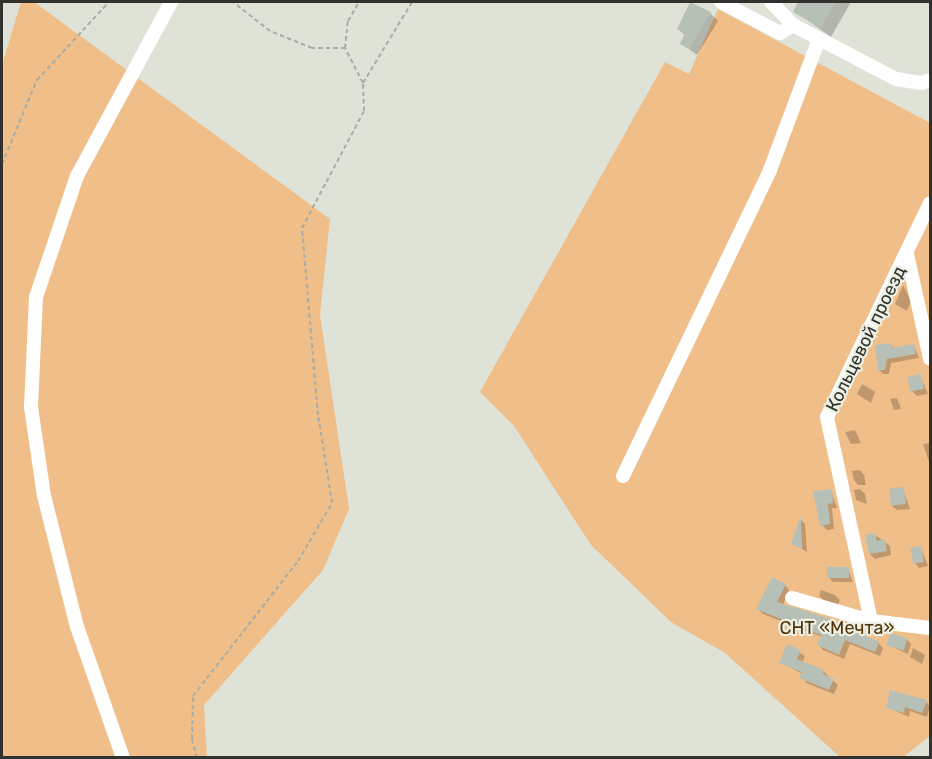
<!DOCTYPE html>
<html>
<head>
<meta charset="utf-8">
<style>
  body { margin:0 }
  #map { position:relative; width:932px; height:759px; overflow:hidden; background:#dfe3d7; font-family:Rubik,sans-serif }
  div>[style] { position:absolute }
  .green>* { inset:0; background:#f0bf89 }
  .shadow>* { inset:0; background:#0003 }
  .building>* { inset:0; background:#b7c0b7; transform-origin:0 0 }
  .path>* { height:2px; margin-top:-1px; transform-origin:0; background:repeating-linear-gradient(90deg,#a9aca2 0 4.5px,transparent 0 7.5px) }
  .minor>* { height:14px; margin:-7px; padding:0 7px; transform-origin:7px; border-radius:7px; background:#fff }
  span { translate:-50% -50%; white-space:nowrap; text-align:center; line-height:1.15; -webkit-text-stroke:4.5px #ecf0e4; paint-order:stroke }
  .street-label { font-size:18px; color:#31322d }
  .park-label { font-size:18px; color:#533205 }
  .frame { position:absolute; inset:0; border:3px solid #31322d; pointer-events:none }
</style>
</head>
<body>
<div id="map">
  <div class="green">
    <div style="clip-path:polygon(21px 2px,34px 2px,330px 219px,320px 315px,349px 509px,323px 570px,204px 705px,207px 757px,2px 758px,2px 65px)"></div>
    <div style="clip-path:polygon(718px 9px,930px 123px,930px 736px,903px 757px,840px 757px,725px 653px,671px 622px,591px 545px,514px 426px,480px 392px,665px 62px,689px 74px)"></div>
  </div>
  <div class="shadow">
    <div style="clip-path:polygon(800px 2px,851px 2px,831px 37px,795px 11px)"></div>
    <div style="clip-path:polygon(710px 13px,718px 21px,697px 55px,682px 44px,686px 36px,678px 29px)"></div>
    <div style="clip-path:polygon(903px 285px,911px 301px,907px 311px,895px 304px)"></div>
    <div style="clip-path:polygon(891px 345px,895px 349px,914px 345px,919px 358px,891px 363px,889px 374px,883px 374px,879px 370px)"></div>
    <div style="clip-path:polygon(920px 376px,928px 394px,917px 396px,912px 391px)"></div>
    <div style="clip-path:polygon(862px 384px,875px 392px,871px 403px,857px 394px)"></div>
    <div style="clip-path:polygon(897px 398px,901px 409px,894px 410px,890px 399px)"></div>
    <div style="clip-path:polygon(855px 430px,861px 443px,851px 444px,845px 432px)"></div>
    <div style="clip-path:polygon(930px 443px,930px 465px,923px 444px)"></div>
    <div style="clip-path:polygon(860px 470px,864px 475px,866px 485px,858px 485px,854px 480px,852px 471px)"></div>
    <div style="clip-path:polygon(860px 489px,865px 494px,867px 504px,856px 500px,854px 490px)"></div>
    <div style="clip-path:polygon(903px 489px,910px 509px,897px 510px,892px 506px)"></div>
    <div style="clip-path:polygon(831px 491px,837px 508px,832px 508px,834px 529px,827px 530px,822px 525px)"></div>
    <div style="clip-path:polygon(801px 520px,805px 524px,807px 552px,793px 544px)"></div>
    <div style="clip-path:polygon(874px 534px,890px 546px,891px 555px,875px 559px,870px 554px)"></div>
    <div style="clip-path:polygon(921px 548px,928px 566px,919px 568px,915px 563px)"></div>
    <div style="clip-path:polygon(848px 569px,853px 582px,833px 582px,828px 577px)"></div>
    <div style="clip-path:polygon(785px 585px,789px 590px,783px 605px,878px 643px,883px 648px,880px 656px,850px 644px,844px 659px,823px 650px,819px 645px,822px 637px,763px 614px,758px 609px)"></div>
    <div style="clip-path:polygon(821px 590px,835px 595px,840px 600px,838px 605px,824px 600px,819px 596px)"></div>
    <div style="clip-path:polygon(906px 639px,911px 644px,908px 654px,888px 645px)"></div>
    <div style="clip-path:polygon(788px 646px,805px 656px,802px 663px,823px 671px,838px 685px,834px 694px,806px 683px,803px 674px,781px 663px)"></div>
    <div style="clip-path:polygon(913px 648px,925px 655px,922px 664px,910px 657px)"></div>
    <div style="clip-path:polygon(926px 702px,930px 706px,927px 717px,910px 711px,909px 717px,887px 707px)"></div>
  </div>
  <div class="building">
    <div style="clip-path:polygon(690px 2px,711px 12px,689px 49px,680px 44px,685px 33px,677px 29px)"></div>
    <div style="clip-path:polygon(798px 2px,835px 2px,821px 28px,793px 12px)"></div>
    <div style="clip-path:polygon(892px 343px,892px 348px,914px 344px,916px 354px,887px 359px,885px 370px,878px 371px,875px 345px)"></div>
    <div style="left:921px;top:374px;width:15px;height:14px;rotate:79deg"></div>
    <div style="left:904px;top:487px;width:17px;height:15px;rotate:83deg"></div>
    <div style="clip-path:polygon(832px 489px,833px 503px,828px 504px,830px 524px,820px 526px,813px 491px)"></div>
    <div style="clip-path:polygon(800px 517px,801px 518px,802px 549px,791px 544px)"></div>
    <div style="clip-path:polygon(875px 533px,877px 541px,885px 539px,887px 551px,869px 554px,865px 535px)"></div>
    <div style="left:921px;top:546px;width:16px;height:11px;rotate:79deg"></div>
    <div style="left:827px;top:567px;width:22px;height:11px"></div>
    <div style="clip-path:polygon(772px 577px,786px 584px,777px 602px,828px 618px,879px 642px,875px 652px,845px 640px,839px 655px,817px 645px,821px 635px,756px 609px)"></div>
    <div style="left:890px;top:633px;width:18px;height:13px;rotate:16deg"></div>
    <div style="clip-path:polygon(787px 644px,801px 650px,797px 659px,824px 670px,823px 674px,834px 679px,829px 690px,799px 678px,802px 672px,779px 663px)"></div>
    <div style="clip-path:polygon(890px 690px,927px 700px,922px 713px,905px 707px,904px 713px,886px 708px)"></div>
  </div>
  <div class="path">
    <div style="left:345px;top:48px;width:27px;rotate:-84deg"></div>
    <div style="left:348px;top:21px;width:22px;rotate:-60deg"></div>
    <div style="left:363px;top:83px;width:95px;rotate:-58.8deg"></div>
    <div style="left:2px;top:164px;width:91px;rotate:-67.4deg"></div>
    <div style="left:37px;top:80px;width:106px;rotate:-47.3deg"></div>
    <div style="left:197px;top:758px;width:20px;rotate:-105deg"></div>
    <div style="left:192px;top:739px;width:43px;rotate:-88.7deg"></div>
    <div style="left:193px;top:696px;width:171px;rotate:-52.1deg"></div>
    <div style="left:298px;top:561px;width:67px;rotate:-59.6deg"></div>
    <div style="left:332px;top:503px;width:89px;rotate:-99deg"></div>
    <div style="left:318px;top:415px;width:188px;rotate:-94.9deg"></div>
    <div style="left:302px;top:228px;width:132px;rotate:-62.1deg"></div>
    <div style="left:364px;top:111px;width:28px;rotate:-92deg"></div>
    <div style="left:363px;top:83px;width:39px;rotate:-117deg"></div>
    <div style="left:345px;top:48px;width:33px;rotate:180deg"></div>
    <div style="left:312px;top:48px;width:45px;rotate:-158deg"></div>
    <div style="left:270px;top:31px;width:47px;rotate:-141.9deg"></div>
  </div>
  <div class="minor">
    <div style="left:721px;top:2px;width:67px;rotate:27.7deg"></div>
    <div style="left:780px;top:33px;width:15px;rotate:-32deg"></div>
    <div style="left:771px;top:2px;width:32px;rotate:46deg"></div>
    <div style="left:793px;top:25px;width:116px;rotate:27.7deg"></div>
    <div style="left:896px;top:79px;width:26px;rotate:9deg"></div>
    <div style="left:922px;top:83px;width:9px;rotate:-21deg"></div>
    <div style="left:907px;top:254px;width:107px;rotate:77.6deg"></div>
    <div style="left:623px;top:476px;width:339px;rotate:-64.3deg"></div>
    <div style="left:770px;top:170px;width:140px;rotate:-69.5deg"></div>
    <div style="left:792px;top:598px;width:82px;rotate:16.2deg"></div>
    <div style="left:871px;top:621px;width:59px;rotate:6.8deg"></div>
    <div style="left:871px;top:621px;width:209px;rotate:-102.2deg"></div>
    <div style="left:827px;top:417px;width:237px;rotate:-64.3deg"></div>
    <div style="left:123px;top:758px;width:139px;rotate:-109.3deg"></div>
    <div style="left:77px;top:627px;width:135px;rotate:-104.1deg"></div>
    <div style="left:44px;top:496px;width:90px;rotate:-98.3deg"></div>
    <div style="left:31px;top:407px;width:110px;rotate:-87.4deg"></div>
    <div style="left:36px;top:297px;width:128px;rotate:-71.3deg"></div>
    <div style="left:77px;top:176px;width:198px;rotate:-61.6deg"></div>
  </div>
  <div class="street-label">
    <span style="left:866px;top:339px;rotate:-64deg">Кольцевой проезд</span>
  </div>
  <div class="park-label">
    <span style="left:837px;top:628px">СНТ «Мечта»</span>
  </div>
  <div class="frame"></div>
</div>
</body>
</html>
